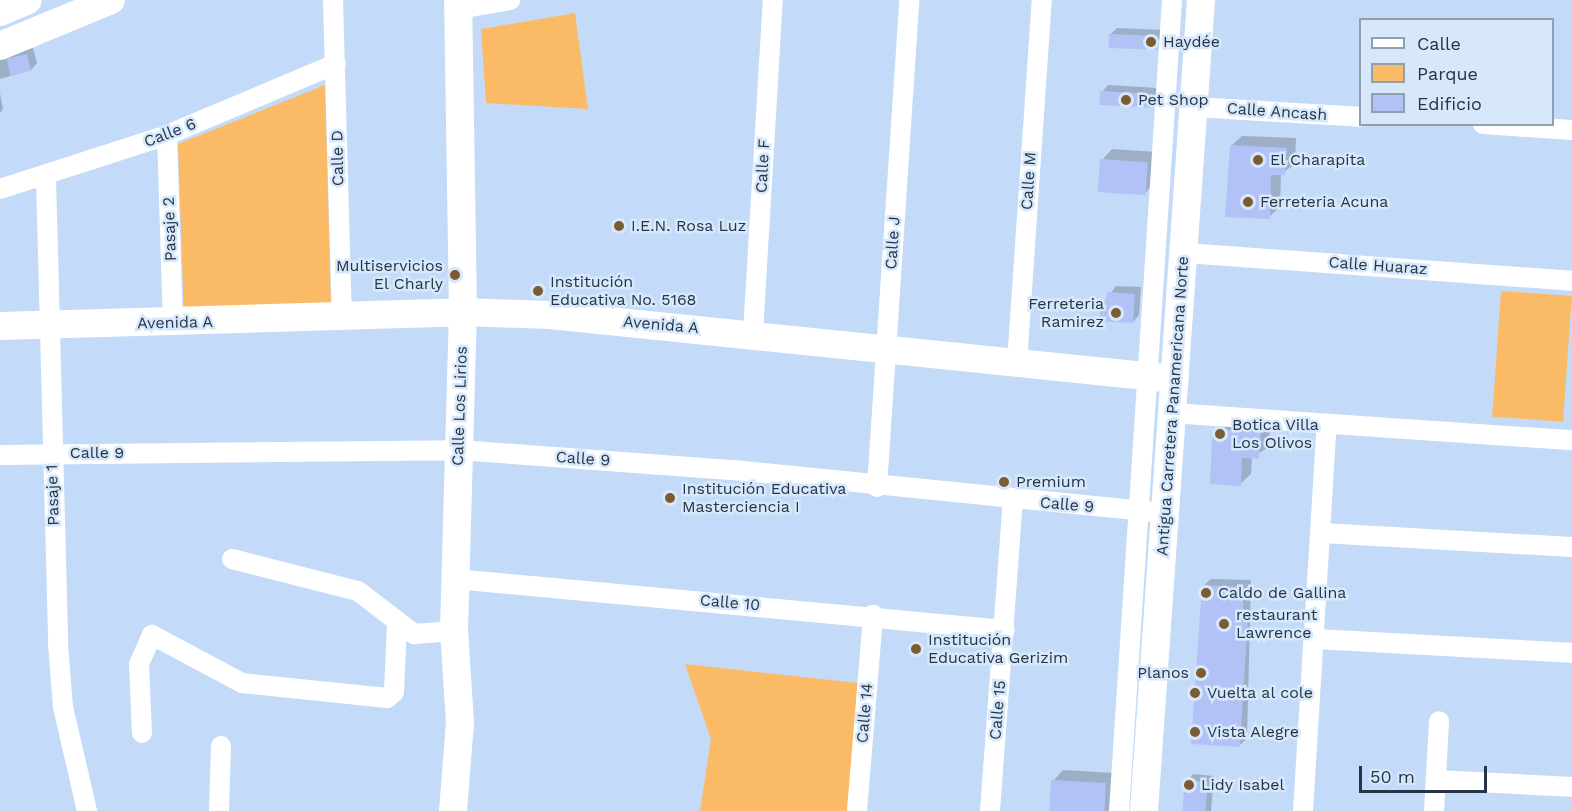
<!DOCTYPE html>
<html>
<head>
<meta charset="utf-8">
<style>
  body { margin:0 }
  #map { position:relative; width:1572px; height:811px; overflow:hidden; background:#c3dbf8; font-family:"Work Sans",sans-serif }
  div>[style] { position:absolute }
  .green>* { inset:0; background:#fbbb66; transform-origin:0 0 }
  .shadow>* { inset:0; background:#0003 }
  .building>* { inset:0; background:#b2c1f6; transform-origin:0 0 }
  .street>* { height:20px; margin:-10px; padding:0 10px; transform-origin:10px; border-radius:10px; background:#fff }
  .secondary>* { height:28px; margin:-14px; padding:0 14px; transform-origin:14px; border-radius:14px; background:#fff }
  .dots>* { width:16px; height:16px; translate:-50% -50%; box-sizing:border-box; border:3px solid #d7e8fb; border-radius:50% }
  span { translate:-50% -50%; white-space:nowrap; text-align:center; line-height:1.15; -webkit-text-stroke:5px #d7e8fb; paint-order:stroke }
  .poi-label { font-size:16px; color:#253547 }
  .left { translate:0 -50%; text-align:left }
  .right { translate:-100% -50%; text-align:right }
  .street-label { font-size:16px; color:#253547 }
  .legend { position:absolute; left:1359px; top:18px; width:195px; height:108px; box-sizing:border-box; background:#d7e8fb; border:2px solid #90a0b3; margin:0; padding:8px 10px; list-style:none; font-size:18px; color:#253547 }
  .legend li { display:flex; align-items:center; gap:12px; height:30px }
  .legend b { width:30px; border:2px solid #90a0b3 }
  .scale { position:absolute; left:1359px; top:766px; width:128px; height:27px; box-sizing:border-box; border:3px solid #253547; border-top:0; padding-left:8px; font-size:18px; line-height:21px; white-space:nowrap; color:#253547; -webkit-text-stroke:4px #d7e8fb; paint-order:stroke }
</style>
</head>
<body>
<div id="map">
  <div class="green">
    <div style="clip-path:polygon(575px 13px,588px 109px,486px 103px,481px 29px)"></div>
    <div style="clip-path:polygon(325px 85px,331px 307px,184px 316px,178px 144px)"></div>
    <div style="left:1501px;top:291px;width:71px;height:126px;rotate:4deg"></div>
    <div style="clip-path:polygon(685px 664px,858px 683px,847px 811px,700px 811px,711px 739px)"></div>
  </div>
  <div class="shadow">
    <div style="clip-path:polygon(1117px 28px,1164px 30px,1163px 41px,1156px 48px,1110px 35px)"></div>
    <div style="clip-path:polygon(33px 48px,37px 63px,31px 70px,0 79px,0 56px)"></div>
    <div style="clip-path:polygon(1108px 85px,1158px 88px,1157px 99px,1150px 106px,1102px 92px)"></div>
    <div style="clip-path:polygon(0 93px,3px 109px,0 113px)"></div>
    <div style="clip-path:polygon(1242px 136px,1296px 138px,1295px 164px,1281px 174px,1280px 207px,1269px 217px,1231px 146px)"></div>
    <div style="clip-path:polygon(1112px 149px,1157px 152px,1155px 183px,1145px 193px,1102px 160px)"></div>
    <div style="clip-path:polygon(1116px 286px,1141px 287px,1139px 315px,1133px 322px,1100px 320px,1101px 306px)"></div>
    <div style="clip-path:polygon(1270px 421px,1269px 447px,1252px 457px,1251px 474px,1240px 484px,1217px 433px,1227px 423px)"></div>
    <div style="clip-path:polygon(1211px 579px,1251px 580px,1247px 738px,1240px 745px,1203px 586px)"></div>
    <div style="clip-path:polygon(1063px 770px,1115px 773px,1113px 811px,1051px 811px,1053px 781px)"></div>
    <div style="clip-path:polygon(1193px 774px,1214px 776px,1211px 811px,1184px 811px,1187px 781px)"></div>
  </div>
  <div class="building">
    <div style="left:1109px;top:34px;width:49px;height:14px;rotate:2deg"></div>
    <div style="left:27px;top:54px;width:17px;height:21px;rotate:77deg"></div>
    <div style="left:1100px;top:91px;width:52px;height:14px;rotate:3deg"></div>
    <div style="clip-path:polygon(1230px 145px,1287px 148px,1285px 175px,1271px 175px,1270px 219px,1225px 217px)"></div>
    <div style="left:1100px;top:159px;width:48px;height:33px;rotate:4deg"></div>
    <div style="clip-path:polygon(1108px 292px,1135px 294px,1133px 323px,1099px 321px)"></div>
    <div style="clip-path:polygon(1219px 429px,1261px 431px,1259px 459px,1242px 458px,1241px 486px,1210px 484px,1212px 438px)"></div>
    <div style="clip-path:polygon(1202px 585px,1244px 587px,1243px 614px,1248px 615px,1240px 747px,1191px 744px)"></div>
    <div style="left:1051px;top:780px;width:55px;height:31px;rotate:3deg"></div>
    <div style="left:1185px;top:780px;width:23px;height:31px;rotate:5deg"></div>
  </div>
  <div class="street">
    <div style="left:333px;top:0;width:316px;rotate:88.4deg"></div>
    <div style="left:459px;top:9px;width:52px;rotate:-10deg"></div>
    <div style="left:1194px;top:107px;width:166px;rotate:3.4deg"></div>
    <div style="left:1483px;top:124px;width:89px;rotate:3.9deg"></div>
    <div style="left:167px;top:135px;width:189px;rotate:88.2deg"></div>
    <div style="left:46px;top:177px;width:467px;rotate:88.5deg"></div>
    <div style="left:58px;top:644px;width:63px;rotate:85.5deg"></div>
    <div style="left:63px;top:707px;width:107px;rotate:77deg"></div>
    <div style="left:0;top:189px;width:176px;rotate:-17.9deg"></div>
    <div style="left:167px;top:135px;width:183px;rotate:-22.8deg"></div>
    <div style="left:1185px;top:253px;width:388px;rotate:4.1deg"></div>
    <div style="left:753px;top:333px;width:334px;rotate:-86.6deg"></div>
    <div style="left:1017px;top:363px;width:364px;rotate:-86.1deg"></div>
    <div style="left:1171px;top:413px;width:402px;rotate:3.9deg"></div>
    <div style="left:0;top:455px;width:459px;rotate:-0.6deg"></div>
    <div style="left:459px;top:450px;width:276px;rotate:4.2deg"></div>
    <div style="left:734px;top:470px;width:432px;rotate:5.7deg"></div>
    <div style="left:877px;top:487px;width:488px;rotate:-86.2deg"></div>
    <div style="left:1322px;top:533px;width:250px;rotate:3.2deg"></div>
    <div style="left:232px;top:559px;width:130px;rotate:14.3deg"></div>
    <div style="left:358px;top:591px;width:71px;rotate:37.5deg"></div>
    <div style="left:414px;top:634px;width:40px;rotate:-4.3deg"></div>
    <div style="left:455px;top:579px;width:552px;rotate:5.3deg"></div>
    <div style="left:1316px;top:639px;width:256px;rotate:3.1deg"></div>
    <div style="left:142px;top:733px;width:69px;rotate:-92.5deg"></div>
    <div style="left:139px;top:664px;width:32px;rotate:-66deg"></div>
    <div style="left:152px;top:635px;width:102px;rotate:28.1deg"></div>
    <div style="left:242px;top:683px;width:146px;rotate:5.9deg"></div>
    <div style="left:387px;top:698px;width:9px;rotate:-41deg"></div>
    <div style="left:394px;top:692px;width:68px;rotate:-87.5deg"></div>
    <div style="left:1436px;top:780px;width:136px;rotate:2.9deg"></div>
    <div style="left:219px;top:811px;width:65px;rotate:-88.2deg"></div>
    <div style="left:857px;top:811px;width:197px;rotate:-85.3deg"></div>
    <div style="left:990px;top:811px;width:311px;rotate:-85.8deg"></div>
    <div style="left:1119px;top:811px;width:813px;rotate:-86.26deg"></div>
    <div style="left:1303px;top:811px;width:388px;rotate:-86.5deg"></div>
    <div style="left:1434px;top:811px;width:90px;rotate:-86.8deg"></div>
  </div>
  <div class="secondary">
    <div style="left:0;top:12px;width:30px;rotate:-23deg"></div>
    <div style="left:0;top:46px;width:120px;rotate:-22.5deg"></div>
    <div style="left:0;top:326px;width:463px;rotate:-1.7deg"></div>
    <div style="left:463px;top:312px;width:87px;rotate:2deg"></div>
    <div style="left:550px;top:315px;width:628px;rotate:5.85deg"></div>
    <div style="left:453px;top:811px;width:88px;rotate:-85.5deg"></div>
    <div style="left:460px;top:723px;width:92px;rotate:-93.7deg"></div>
    <div style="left:454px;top:631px;width:319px;rotate:-88.4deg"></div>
    <div style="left:463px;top:312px;width:312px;rotate:-90.9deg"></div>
    <div style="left:1144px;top:811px;width:813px;rotate:-85.98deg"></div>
  </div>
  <div class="dots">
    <div style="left:1151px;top:42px;background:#7b5b31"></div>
    <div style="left:1126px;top:100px;background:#7b5b31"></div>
    <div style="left:1258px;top:160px;background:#7b5b31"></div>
    <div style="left:1248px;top:202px;background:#7b5b31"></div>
    <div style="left:619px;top:226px;background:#7b5b31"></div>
    <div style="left:455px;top:275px;background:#7b5b31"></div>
    <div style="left:538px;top:291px;background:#7b5b31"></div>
    <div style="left:1116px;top:313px;background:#7b5b31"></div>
    <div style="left:1220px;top:434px;background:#7b5b31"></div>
    <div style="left:1004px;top:482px;background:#7b5b31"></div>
    <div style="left:670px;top:498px;background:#7b5b31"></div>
    <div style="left:1206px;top:593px;background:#7b5b31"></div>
    <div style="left:1224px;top:624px;background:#7b5b31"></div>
    <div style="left:916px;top:649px;background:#7b5b31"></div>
    <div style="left:1201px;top:673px;background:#7b5b31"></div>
    <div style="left:1195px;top:693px;background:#7b5b31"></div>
    <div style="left:1195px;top:732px;background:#7b5b31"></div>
    <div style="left:1189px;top:785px;background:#7b5b31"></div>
  </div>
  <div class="poi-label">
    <span class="left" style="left:1163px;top:42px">Haydée</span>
    <span class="left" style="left:1138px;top:100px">Pet Shop</span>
    <span class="left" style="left:1270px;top:160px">El Charapita</span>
    <span class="left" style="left:1260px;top:202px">Ferreteria Acuna</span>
    <span class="left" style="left:631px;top:226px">I.E.N. Rosa Luz</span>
    <span class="right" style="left:443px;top:275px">Multiservicios<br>El Charly</span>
    <span class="left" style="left:550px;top:291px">Institución<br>Educativa No. 5168</span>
    <span class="right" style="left:1104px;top:313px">Ferreteria<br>Ramirez</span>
    <span class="left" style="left:1232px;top:434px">Botica Villa<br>Los Olivos</span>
    <span class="left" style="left:1016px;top:482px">Premium</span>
    <span class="left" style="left:682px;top:498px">Institución Educativa<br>Masterciencia I</span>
    <span class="left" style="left:1218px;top:593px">Caldo de Gallina</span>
    <span class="left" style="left:1236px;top:624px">restaurant<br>Lawrence</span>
    <span class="left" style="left:928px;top:649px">Institución<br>Educativa Gerizim</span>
    <span class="right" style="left:1189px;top:673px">Planos</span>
    <span class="left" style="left:1207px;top:693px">Vuelta al cole</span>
    <span class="left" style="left:1207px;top:732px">Vista Alegre</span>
    <span class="left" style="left:1201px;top:785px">Lidy Isabel</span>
  </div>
  <div class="street-label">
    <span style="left:1277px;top:112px;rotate:4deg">Calle Ancash</span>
    <span style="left:170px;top:133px;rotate:-21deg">Calle 6</span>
    <span style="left:338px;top:158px;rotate:-91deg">Calle D</span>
    <span style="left:763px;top:166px;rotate:-87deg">Calle F</span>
    <span style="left:1029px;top:181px;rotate:-86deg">Calle M</span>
    <span style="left:170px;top:229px;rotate:-92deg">Pasaje 2</span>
    <span style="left:893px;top:243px;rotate:-86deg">Calle J</span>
    <span style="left:1378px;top:266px;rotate:4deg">Calle Huaraz</span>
    <span style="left:175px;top:323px;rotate:-1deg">Avenida A</span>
    <span style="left:661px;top:325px;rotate:5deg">Avenida A</span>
    <span style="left:460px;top:406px;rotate:-88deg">Calle Los Lirios</span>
    <span style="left:1173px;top:406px;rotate:-86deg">Antigua Carretera Panamericana Norte</span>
    <span style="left:97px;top:453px">Calle 9</span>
    <span style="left:583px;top:459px;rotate:4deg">Calle 9</span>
    <span style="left:53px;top:495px;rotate:-92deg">Pasaje 1</span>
    <span style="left:1067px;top:505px;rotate:5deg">Calle 9</span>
    <span style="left:730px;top:603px;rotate:5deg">Calle 10</span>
    <span style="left:998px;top:710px;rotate:-85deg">Calle 15</span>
    <span style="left:865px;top:713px;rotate:-85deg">Calle 14</span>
  </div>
  <ul class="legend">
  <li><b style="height:8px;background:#fff"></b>Calle</li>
  <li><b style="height:16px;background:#fbbb66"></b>Parque</li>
  <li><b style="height:16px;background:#b2c1f6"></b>Edificio</li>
  </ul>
  <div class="scale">50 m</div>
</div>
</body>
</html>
